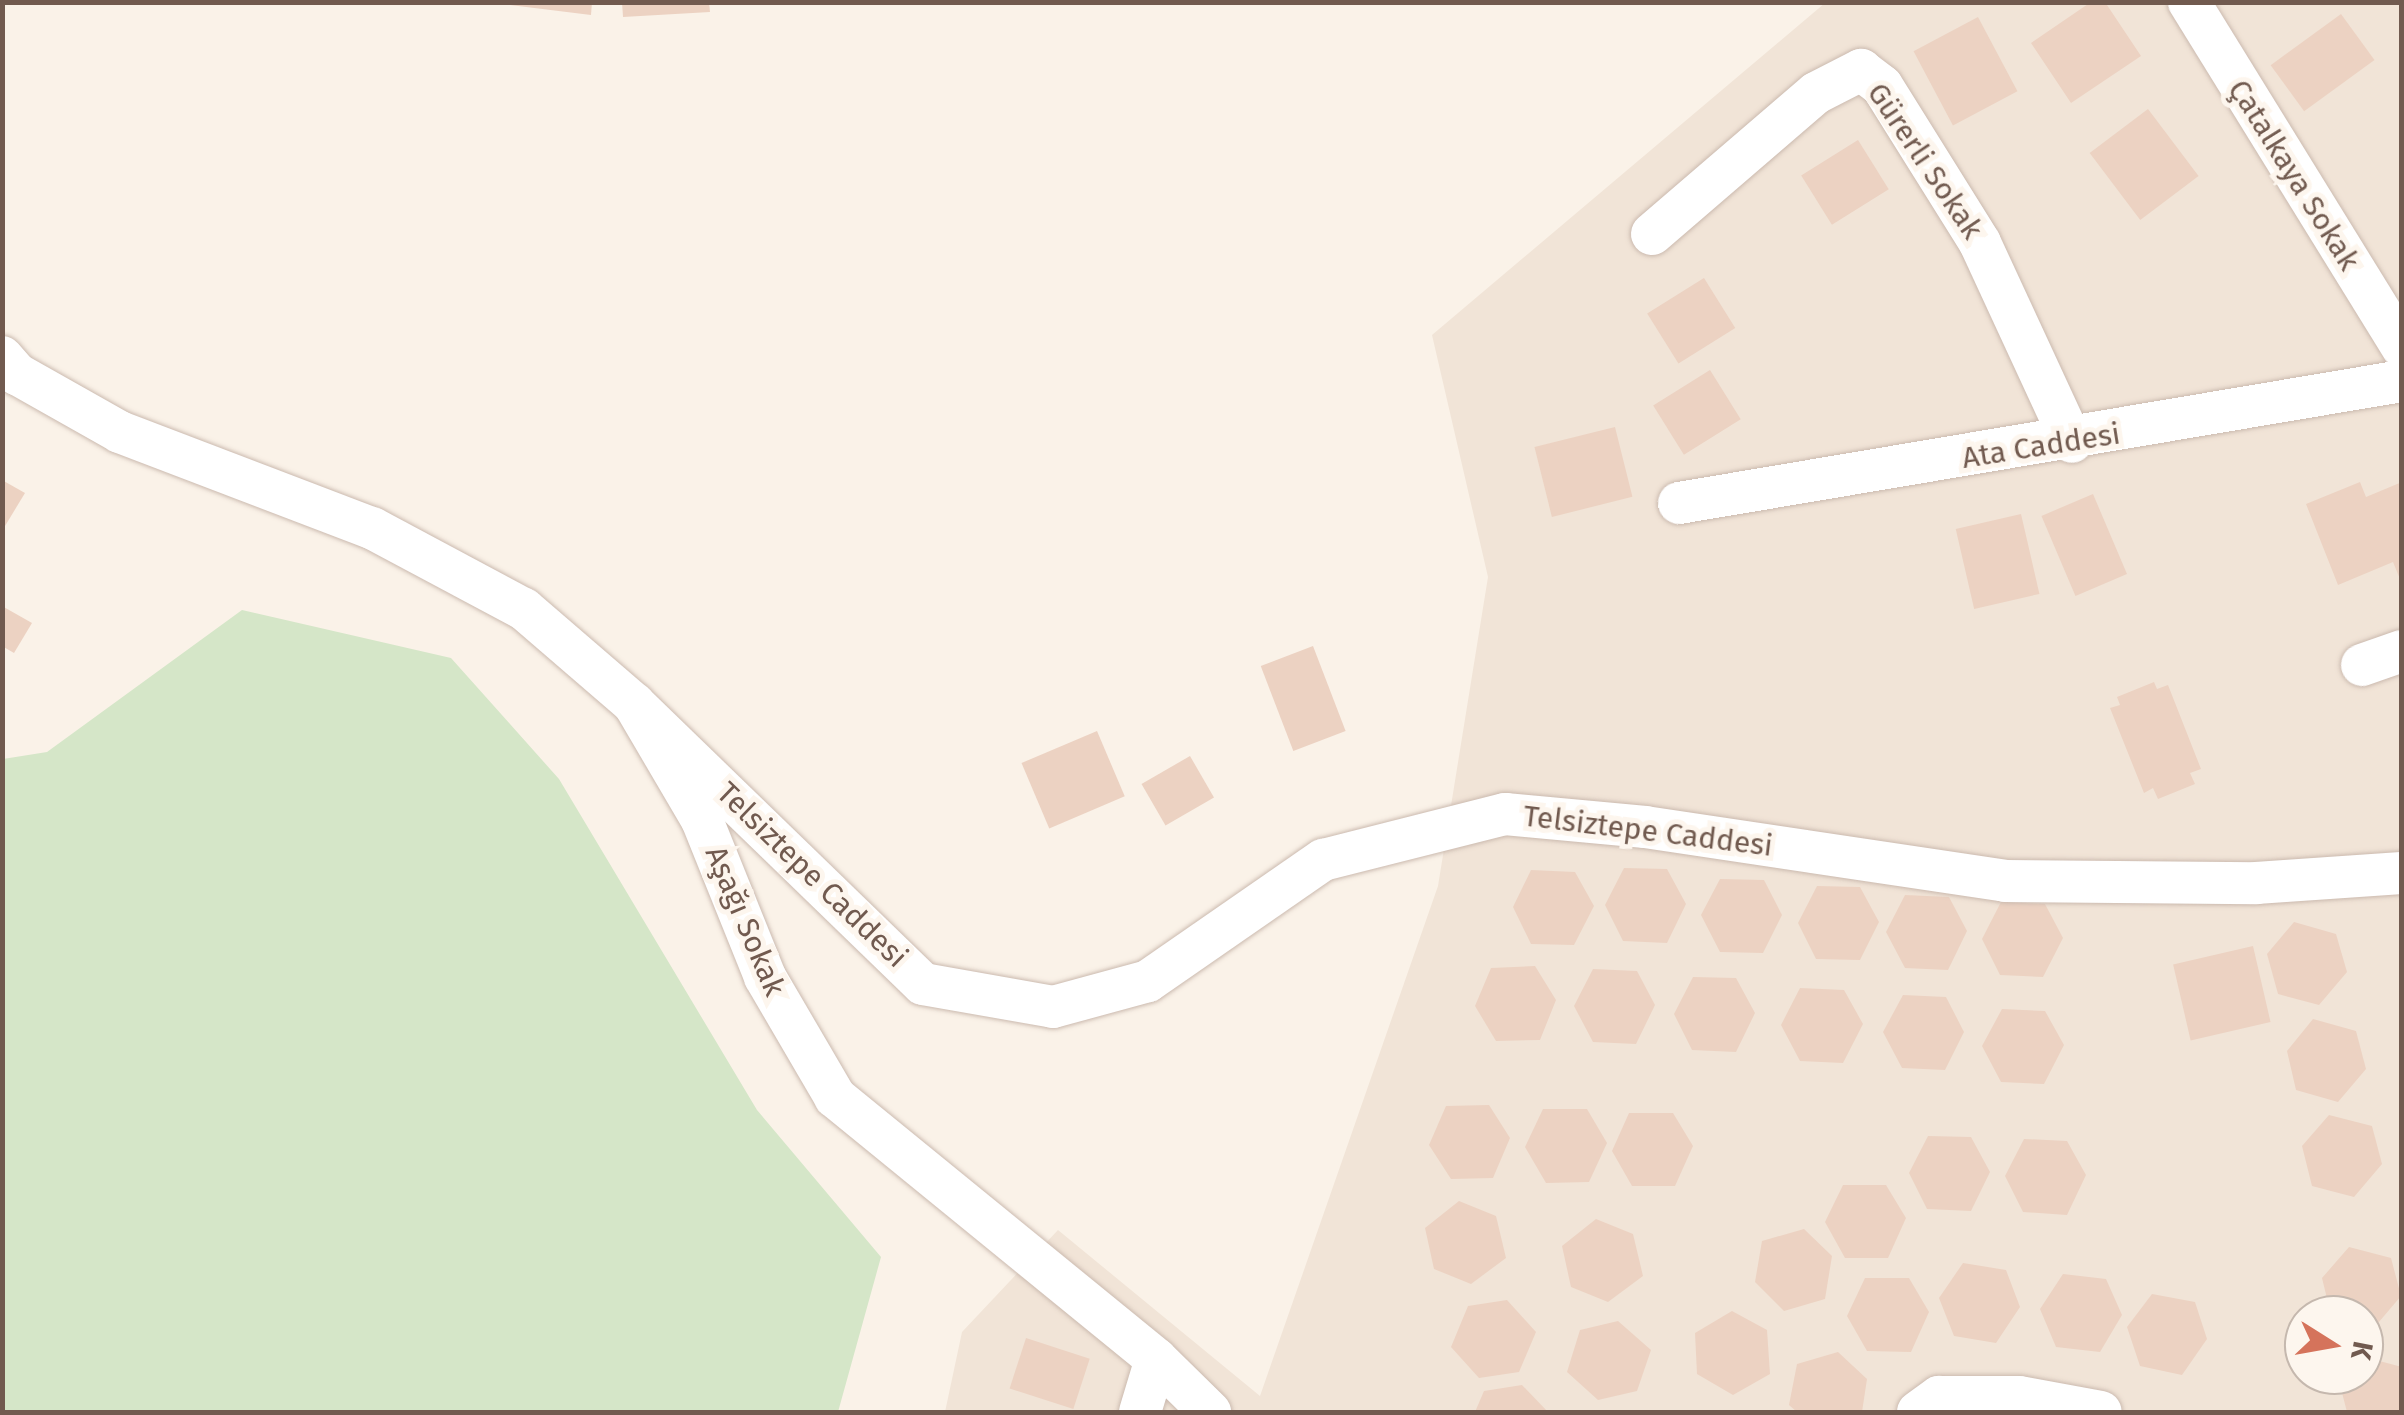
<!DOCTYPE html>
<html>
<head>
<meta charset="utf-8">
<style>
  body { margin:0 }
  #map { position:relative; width:2404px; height:1415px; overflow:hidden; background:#faf2e8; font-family:"Fira Sans",sans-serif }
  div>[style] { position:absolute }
  .residential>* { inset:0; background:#f1e4d7 }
  .green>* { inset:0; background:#d5e6c8 }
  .building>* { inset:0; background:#ecd2c2; transform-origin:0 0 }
  .roads { filter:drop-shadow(0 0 2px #cbbaaf) drop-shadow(0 0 2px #cbbaaf) }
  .minor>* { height:42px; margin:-21px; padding:0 21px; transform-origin:21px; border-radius:21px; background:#fff }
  span { translate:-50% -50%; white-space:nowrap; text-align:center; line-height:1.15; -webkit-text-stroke:10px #fdf6ee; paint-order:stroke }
  .street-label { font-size:30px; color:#715a4f }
  .frame { position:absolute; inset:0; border:5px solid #715a4f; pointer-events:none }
  .north { position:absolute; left:2284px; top:1295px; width:100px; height:100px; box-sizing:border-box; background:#fdf6ee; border:2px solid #c5b8ae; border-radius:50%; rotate:101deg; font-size:28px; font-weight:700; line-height:40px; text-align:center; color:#715a4f }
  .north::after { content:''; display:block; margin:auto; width:35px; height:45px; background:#d5735b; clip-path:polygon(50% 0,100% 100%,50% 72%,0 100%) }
</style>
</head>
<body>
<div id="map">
  <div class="residential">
    <div style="clip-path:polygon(evenodd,1825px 3px,2401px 3px,2401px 1412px,945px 1412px,962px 1332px,1058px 1230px,1260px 1396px,1438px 886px,1488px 577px,1432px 335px,1825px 3px,2304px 1315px,2364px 1315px,2364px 1375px,2304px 1375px,2304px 1315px)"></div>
  </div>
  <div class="green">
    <div style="clip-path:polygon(242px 610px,451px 658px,559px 779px,757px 1110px,881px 1257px,838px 1412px,3px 1412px,3px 759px,47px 752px)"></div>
  </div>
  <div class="building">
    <div style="clip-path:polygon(486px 2px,592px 2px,591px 15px)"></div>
    <div style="clip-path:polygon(622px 2px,709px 2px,710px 12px,623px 17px)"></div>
    <div style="clip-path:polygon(2091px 2px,2105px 2px,2141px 56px,2071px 103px,2031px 43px)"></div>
    <div style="left:2341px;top:14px;width:57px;height:87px;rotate:54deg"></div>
    <div style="left:1978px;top:17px;width:84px;height:73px;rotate:62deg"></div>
    <div style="left:2148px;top:109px;width:84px;height:73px;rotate:53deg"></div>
    <div style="left:1858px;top:140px;width:58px;height:67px;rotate:58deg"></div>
    <div style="left:1704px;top:278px;width:59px;height:67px;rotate:58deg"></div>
    <div style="left:1710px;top:370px;width:58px;height:67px;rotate:58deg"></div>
    <div style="left:1615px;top:427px;width:72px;height:83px;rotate:76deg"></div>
    <div style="clip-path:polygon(2px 480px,25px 493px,2px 531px)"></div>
    <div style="clip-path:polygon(2360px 482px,2366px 497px,2402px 482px,2402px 584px,2393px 562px,2338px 585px,2306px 504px)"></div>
    <div style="left:2093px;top:494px;width:87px;height:56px;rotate:67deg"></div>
    <div style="left:2021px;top:514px;width:82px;height:67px;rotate:77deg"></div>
    <div style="clip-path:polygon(2px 606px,32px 623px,14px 653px,2px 646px)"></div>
    <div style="left:1313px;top:646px;width:91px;height:56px;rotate:69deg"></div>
    <div style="clip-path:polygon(2154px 682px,2157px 689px,2168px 685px,2201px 769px,2190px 773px,2195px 784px,2158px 799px,2153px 788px,2144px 793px,2110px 708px,2120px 705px,2117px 697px)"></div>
    <div style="left:1097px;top:731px;width:71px;height:82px;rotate:67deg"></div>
    <div style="left:1190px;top:756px;width:48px;height:56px;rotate:60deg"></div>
    <div style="clip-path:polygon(1624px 868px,1667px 869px,1686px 904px,1667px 943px,1623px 941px,1605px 905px)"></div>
    <div style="clip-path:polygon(1531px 870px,1575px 872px,1594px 906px,1574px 945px,1531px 944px,1513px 907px)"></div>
    <div style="clip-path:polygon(1720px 879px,1764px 880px,1782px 915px,1763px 953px,1720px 952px,1701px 915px)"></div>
    <div style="clip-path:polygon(1817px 886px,1860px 887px,1879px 922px,1860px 960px,1816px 959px,1798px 923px)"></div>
    <div style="clip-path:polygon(1905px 895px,1949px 897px,1967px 931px,1948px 970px,1905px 968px,1886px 932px)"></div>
    <div style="clip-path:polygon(2001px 902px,2045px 904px,2063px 938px,2043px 977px,2000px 975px,1982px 939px)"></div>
    <div style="clip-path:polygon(2294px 922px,2336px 934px,2347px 972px,2319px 1005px,2278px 994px,2267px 954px)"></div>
    <div style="left:2253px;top:946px;width:78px;height:82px;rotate:77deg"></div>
    <div style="clip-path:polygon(1535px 966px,1556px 1000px,1540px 1040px,1496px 1041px,1475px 1006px,1491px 968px)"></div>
    <div style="clip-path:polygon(1593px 969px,1637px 971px,1655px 1005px,1636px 1044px,1593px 1042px,1574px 1006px)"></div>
    <div style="clip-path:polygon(1693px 977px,1736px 978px,1755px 1013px,1736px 1052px,1692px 1050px,1674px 1014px)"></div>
    <div style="clip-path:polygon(1800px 988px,1844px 990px,1863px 1024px,1843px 1063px,1800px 1061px,1781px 1025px)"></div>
    <div style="clip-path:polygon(1903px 995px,1946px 997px,1964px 1032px,1945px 1070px,1902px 1068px,1883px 1032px)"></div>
    <div style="clip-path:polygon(2002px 1009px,2045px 1011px,2064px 1045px,2044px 1084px,2001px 1082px,1982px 1046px)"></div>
    <div style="clip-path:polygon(2313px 1019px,2356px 1031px,2366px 1069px,2338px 1102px,2296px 1090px,2287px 1051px)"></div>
    <div style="clip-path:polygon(1489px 1105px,1510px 1138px,1493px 1178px,1451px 1179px,1429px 1145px,1446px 1106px)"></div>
    <div style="clip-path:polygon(1543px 1109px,1587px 1109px,1607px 1143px,1589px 1182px,1546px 1183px,1525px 1147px)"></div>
    <div style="clip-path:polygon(1629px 1113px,1673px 1113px,1693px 1146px,1675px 1186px,1632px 1186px,1612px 1151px)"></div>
    <div style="clip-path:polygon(2329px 1115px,2372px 1126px,2382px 1164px,2354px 1197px,2312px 1186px,2302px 1146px)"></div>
    <div style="clip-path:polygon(1928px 1136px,1971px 1137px,1990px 1172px,1971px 1211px,1927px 1209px,1909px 1173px)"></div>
    <div style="clip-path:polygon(2024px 1139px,2067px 1141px,2086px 1175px,2067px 1215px,2023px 1212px,2005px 1176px)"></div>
    <div style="clip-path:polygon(1843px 1185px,1886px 1185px,1906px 1218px,1888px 1258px,1845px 1258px,1825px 1222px)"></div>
    <div style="clip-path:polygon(1459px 1201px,1496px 1216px,1506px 1258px,1471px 1284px,1434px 1269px,1425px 1228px)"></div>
    <div style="clip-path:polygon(1596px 1219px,1633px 1234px,1643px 1276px,1608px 1302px,1571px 1287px,1562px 1246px)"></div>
    <div style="clip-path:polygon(1804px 1229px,1832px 1256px,1825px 1299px,1784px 1311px,1755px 1282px,1762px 1241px)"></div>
    <div style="clip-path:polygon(2349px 1247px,2391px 1258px,2401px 1296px,2373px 1329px,2364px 1327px,2364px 1315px,2331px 1315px,2322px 1278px)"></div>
    <div style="clip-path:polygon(1963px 1263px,2006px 1270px,2020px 1307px,1996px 1343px,1954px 1336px,1939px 1298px)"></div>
    <div style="clip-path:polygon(2063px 1274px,2106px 1279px,2122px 1315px,2100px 1352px,2056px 1347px,2040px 1309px)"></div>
    <div style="clip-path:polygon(1865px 1278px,1909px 1278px,1929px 1312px,1911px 1352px,1867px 1351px,1847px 1316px)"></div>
    <div style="clip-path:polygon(2152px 1294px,2195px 1302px,2207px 1339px,2182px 1375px,2140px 1366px,2127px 1327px)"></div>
    <div style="clip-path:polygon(1507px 1300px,1536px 1332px,1519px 1372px,1479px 1378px,1451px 1347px,1468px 1306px)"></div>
    <div style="clip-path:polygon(1732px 1311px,1767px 1330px,1770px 1374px,1733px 1395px,1697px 1374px,1695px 1333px)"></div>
    <div style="clip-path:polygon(1618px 1321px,1651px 1350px,1637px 1391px,1598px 1400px,1567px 1372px,1580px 1330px)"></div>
    <div style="left:1026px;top:1338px;width:67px;height:53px;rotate:18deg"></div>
    <div style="clip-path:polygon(1838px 1352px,1867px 1379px,1862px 1412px,1797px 1412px,1789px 1405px,1797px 1364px)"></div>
    <div style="clip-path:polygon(2368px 1358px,2402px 1367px,2402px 1412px,2347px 1412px,2341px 1389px,2364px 1375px)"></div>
    <div style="clip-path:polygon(1522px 1385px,1548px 1412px,1475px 1412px,1484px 1391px)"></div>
  </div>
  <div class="roads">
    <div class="minor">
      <div style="left:2189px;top:2px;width:405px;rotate:58.3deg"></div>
      <div style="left:1652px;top:234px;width:216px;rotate:-40.7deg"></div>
      <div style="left:1816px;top:93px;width:51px;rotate:-27.1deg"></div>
      <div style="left:1861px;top:70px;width:26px;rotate:37deg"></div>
      <div style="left:1882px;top:86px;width:185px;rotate:58deg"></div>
      <div style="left:1980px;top:243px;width:219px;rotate:65.2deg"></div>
      <div style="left:2px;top:357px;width:23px;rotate:49deg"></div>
      <div style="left:17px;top:374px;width:118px;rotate:29.4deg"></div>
      <div style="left:120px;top:432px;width:270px;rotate:20.9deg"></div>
      <div style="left:372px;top:528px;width:172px;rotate:28.1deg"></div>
      <div style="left:524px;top:609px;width:145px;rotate:40.8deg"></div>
      <div style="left:634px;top:704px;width:134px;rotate:59.6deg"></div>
      <div style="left:702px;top:820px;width:169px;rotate:68.1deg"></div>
      <div style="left:765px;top:977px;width:139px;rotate:59.7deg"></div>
      <div style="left:835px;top:1097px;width:414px;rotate:39.2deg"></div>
      <div style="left:1156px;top:1359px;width:76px;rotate:44.5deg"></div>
      <div style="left:1679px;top:503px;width:733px;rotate:-9.58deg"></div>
      <div style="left:2362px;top:665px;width:42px;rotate:-19.3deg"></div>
      <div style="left:634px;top:704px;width:402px;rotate:44.1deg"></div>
      <div style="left:923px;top:984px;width:132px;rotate:10deg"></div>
      <div style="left:1053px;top:1007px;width:98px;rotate:-15.3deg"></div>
      <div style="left:1148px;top:981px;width:213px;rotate:-34.7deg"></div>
      <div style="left:1323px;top:860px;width:188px;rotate:-14.2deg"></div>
      <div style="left:1505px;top:814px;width:141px;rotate:5.3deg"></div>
      <div style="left:1645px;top:827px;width:364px;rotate:8.5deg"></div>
      <div style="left:2005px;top:881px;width:251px;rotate:0.5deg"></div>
      <div style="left:2256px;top:883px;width:146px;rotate:-3.9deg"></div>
      <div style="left:1140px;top:1412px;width:55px;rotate:-73.2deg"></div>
      <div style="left:1918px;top:1412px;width:26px;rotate:-36deg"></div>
      <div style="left:1939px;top:1397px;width:80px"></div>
      <div style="left:2019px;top:1397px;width:83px;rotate:10.4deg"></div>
    </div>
  </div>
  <div class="street-label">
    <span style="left:1925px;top:161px;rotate:56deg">Gürerli Sokak</span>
    <span style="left:2294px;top:175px;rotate:58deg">Çatalkaya Sokak</span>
    <span style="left:2041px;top:446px;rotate:-9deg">Ata Caddesi</span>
    <span style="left:1648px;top:831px;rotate:7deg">Telsiztepe Caddesi</span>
    <span style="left:812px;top:875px;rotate:44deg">Telsiztepe Caddesi</span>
    <span style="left:745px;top:921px;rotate:67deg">Aşağı Sokak</span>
  </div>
  <div class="frame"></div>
  <div class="north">K</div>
</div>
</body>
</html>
